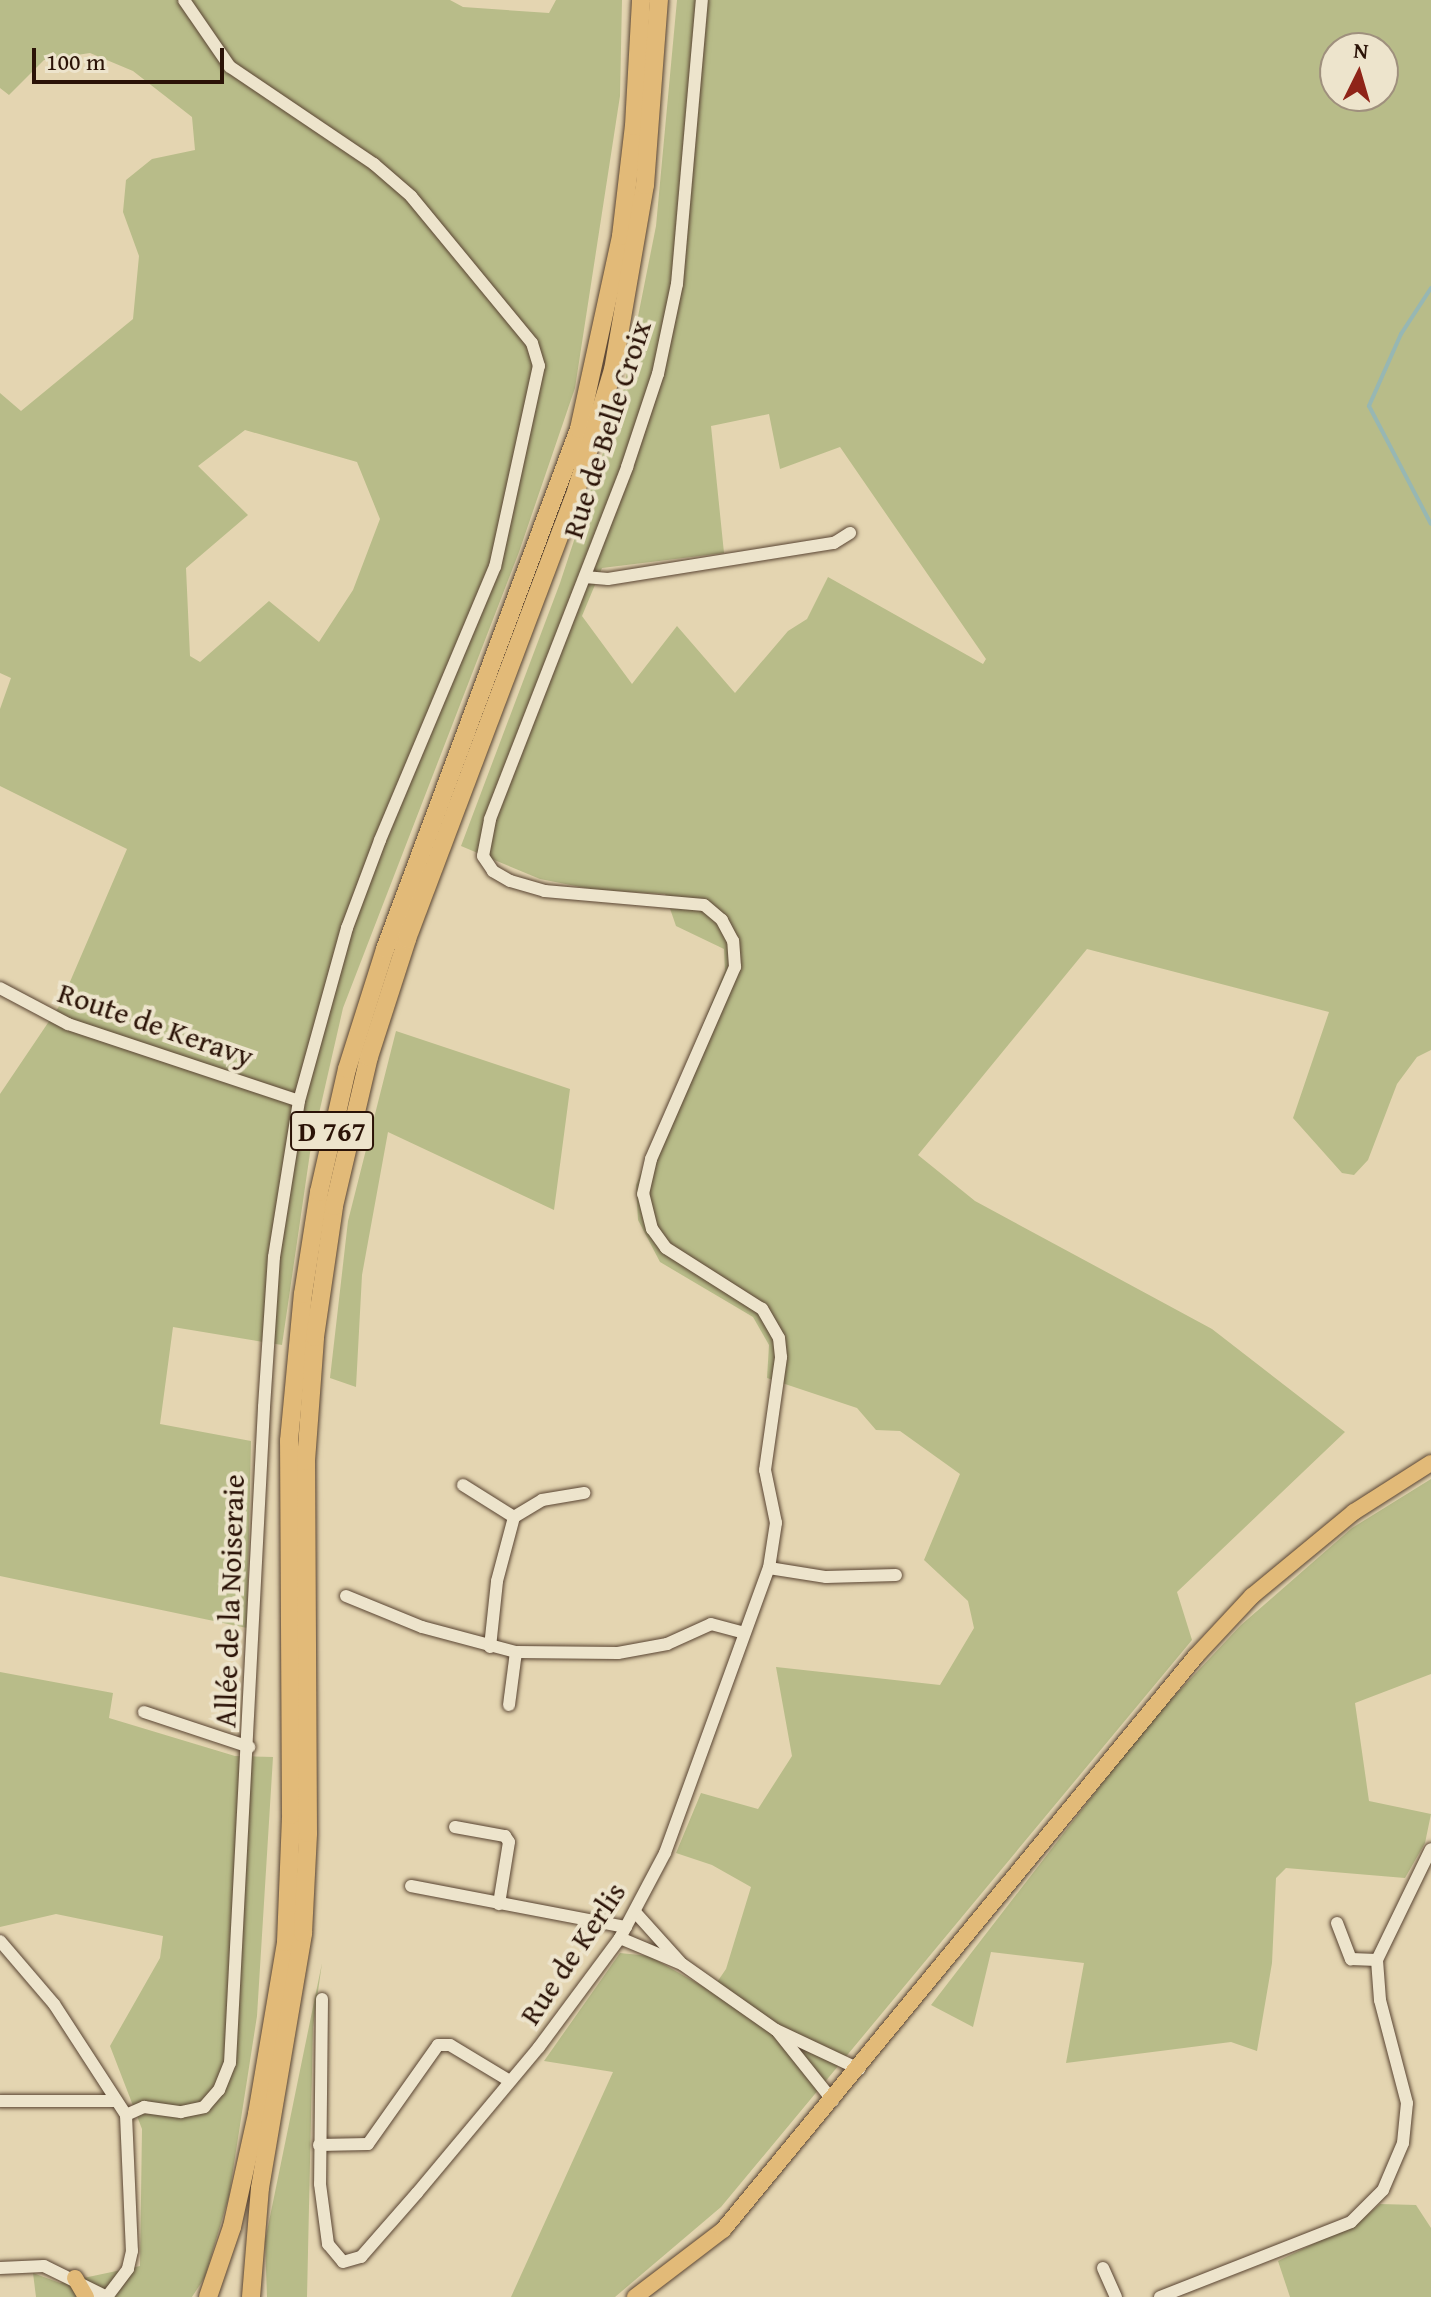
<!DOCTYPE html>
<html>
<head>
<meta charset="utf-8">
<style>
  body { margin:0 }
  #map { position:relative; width:1431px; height:2297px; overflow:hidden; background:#e4d5b1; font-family:"Gentium Book Plus",serif }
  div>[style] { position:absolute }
  .green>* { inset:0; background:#b8bc89 }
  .stream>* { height:4px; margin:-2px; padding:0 2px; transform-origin:2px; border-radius:2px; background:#97b7b3 }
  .roads { filter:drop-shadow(0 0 2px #594432) drop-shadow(0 0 2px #594432) }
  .minor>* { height:12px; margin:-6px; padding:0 6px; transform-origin:6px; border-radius:6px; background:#ede4cc }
  .major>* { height:16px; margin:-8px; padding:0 8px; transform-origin:8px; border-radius:8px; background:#e2ba78 }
  .highway>* { height:18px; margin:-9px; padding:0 9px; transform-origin:9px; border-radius:9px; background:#e2ba78 }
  span { translate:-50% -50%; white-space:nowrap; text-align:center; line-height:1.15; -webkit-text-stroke:8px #ede4cc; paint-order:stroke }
  .shield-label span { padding:2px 6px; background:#ede4cc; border:2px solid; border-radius:6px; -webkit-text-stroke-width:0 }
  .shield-label { font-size:28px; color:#2b1307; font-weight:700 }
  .street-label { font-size:30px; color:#2b1307 }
  .north { position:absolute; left:1319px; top:32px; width:80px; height:80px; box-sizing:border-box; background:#ede4cc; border:2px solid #9f907d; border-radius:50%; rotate:5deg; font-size:22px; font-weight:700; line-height:32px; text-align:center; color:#2b1307 }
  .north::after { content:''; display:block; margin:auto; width:28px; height:36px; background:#8f2418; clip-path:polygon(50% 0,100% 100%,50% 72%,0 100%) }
  .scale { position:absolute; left:32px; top:48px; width:192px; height:36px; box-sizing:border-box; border:4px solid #2b1307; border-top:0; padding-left:10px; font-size:24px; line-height:28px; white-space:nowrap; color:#2b1307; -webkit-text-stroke:6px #ede4cc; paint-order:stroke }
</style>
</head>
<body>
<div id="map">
  <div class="green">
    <div style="clip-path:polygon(evenodd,0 0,450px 0,463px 7px,549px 13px,556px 0,622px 0,620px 96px,575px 388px,519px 552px,343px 1008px,310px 1153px,282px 1345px,173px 1327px,160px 1424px,251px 1441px,247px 1628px,0 1576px,0 1094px,60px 1005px,127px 849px,0 786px,0 709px,11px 678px,0 673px,0 393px,21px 411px,133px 319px,139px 256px,123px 212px,126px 180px,152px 159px,195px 150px,192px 117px,133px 71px,90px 53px,44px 60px,9px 95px,0 88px,0 0,245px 430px,357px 462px,380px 519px,353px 590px,319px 642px,269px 601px,200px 662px,190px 656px,186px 568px,248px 515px,198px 466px,245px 430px)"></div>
    <div style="clip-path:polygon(evenodd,677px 0,1431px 0,1431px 1050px,1417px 1057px,1397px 1084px,1368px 1160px,1354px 1175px,1342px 1173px,1293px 1118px,1329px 1012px,1087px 949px,918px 1155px,975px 1201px,1212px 1329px,1345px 1432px,1177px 1592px,1192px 1640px,721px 2207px,615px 2297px,511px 2297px,613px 2072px,544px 2061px,620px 1953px,649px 1956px,711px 1991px,726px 1969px,751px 1887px,712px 1865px,676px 1853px,701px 1793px,758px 1809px,792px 1756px,776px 1667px,940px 1685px,974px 1628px,968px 1601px,924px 1560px,960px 1474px,900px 1431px,876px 1430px,857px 1408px,767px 1378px,769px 1345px,753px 1317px,660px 1262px,638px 1220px,636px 1185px,725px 971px,724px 949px,676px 926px,665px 894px,596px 890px,540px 879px,461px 846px,560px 583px,623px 392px,656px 226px,677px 0,1335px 48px,1383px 48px,1383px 96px,1335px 96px,1335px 48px,677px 0,769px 414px,780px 469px,840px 447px,986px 659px,983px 664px,828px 577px,807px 619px,788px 631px,735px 693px,677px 626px,632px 684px,582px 616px,602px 568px,724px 553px,711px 426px,769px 414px)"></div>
    <div style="clip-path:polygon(396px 1031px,570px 1089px,554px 1210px,388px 1132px,362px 1275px,356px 1387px,330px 1378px,348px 1221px)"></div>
    <div style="clip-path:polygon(1431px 1479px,1431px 1674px,1355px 1703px,1369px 1801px,1431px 1814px,1425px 1843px,1405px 1878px,1286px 1868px,1276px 1878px,1272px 1963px,1257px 2051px,1231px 2042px,1066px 2063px,1084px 1963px,991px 1952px,973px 2027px,931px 2005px,1148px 1724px,1241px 1625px,1352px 1528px)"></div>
    <div style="clip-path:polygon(0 1672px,113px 1693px,109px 1718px,235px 1756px,273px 1757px,257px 2016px,229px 2196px,205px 2277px,192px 2297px,36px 2297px,33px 2273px,60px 2283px,140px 2266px,142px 2129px,110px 2046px,160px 1958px,163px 1936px,56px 1914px,0 1927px)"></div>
    <div style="clip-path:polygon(322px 1963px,313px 2027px,307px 2297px,267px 2297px,265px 2241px)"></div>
    <div style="clip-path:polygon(1380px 2204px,1416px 2205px,1431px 2228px,1431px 2297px,1290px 2297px,1278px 2261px,1360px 2221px)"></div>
  </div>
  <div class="stream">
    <div style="left:1431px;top:288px;width:55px;rotate:123.1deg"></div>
    <div style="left:1401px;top:334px;width:79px;rotate:114deg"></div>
    <div style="left:1369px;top:406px;width:133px;rotate:62.3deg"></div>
  </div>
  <div class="roads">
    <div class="minor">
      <div style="left:585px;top:577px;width:23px;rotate:5deg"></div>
      <div style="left:608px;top:579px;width:229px;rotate:-9.1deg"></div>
      <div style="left:834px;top:543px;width:19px;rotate:-32deg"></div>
      <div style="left:0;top:988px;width:77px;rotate:27.9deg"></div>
      <div style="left:68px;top:1024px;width:243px;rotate:18.4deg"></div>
      <div style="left:463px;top:1485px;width:60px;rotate:32.1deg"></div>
      <div style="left:769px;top:1568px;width:58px;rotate:9deg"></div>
      <div style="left:826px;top:1577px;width:70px;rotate:-1.6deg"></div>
      <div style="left:346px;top:1596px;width:82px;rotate:22.2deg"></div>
      <div style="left:422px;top:1627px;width:97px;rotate:14.9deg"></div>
      <div style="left:516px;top:1652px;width:102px;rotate:0.6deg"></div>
      <div style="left:618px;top:1653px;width:50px;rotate:-10.4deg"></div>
      <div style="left:667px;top:1644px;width:48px;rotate:-24.4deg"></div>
      <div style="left:711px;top:1624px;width:34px;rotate:15deg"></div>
      <div style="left:490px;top:1647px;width:66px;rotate:-83.9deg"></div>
      <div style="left:497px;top:1581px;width:66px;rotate:-75.1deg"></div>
      <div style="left:514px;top:1517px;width:33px;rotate:-31deg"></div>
      <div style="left:542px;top:1500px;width:43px;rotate:-9.5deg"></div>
      <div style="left:509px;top:1705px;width:53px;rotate:-82.5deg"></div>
      <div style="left:144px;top:1712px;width:111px;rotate:18.4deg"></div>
      <div style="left:455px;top:1827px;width:51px;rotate:10.2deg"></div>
      <div style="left:505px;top:1836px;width:7px;rotate:56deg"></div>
      <div style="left:509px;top:1842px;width:63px;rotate:99.2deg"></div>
      <div style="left:411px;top:1886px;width:219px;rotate:10.8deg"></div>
      <div style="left:635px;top:1912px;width:67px;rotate:48deg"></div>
      <div style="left:1337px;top:1923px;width:39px;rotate:69deg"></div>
      <div style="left:1351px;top:1959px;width:26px;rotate:2deg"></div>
      <div style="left:620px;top:1938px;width:67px;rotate:22.8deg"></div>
      <div style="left:682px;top:1964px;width:115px;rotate:35.1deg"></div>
      <div style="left:776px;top:2030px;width:92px;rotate:25.2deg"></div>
      <div style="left:0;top:1941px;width:83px;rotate:49.4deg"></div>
      <div style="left:54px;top:2004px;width:132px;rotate:57deg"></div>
      <div style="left:126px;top:2115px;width:136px;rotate:87.5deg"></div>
      <div style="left:132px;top:2251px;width:18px;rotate:103deg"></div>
      <div style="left:128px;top:2269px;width:35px;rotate:127deg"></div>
      <div style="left:322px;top:1999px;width:185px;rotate:90.6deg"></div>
      <div style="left:320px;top:2184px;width:61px;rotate:82.4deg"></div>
      <div style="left:328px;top:2244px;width:23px;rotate:50deg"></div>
      <div style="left:343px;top:2262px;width:19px;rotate:-16deg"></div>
      <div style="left:361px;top:2257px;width:85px;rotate:-48.8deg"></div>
      <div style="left:417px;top:2193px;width:190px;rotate:-50.1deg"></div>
      <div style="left:539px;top:2047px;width:136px;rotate:-53.4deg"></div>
      <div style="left:620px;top:1938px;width:96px;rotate:-62.1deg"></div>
      <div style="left:665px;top:1853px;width:303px;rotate:-70deg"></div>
      <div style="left:769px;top:1568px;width:46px;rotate:-81.2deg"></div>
      <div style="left:776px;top:1523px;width:54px;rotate:-101.7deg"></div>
      <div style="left:765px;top:1470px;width:114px;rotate:-81.9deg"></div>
      <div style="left:781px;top:1357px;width:19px;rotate:-96deg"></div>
      <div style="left:779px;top:1338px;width:34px;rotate:-120deg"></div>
      <div style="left:762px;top:1309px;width:114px;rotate:-147.6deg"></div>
      <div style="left:666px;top:1248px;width:24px;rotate:-126deg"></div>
      <div style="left:652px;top:1229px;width:36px;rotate:-104deg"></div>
      <div style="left:643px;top:1194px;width:36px;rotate:-77deg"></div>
      <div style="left:651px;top:1159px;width:210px;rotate:-66.4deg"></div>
      <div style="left:735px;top:967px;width:26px;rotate:-94deg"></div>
      <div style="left:733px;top:941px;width:24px;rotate:-118deg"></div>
      <div style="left:722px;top:920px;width:23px;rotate:-140deg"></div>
      <div style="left:704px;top:905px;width:160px;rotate:-175deg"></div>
      <div style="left:545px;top:891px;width:36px;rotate:-164deg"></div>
      <div style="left:510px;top:881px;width:20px;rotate:-150deg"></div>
      <div style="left:493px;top:871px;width:18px;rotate:-124deg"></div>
      <div style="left:483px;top:856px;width:38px;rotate:-79deg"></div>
      <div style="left:490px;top:819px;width:378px;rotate:-68.7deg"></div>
      <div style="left:627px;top:467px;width:98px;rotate:-71.6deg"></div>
      <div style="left:658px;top:374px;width:92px;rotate:-78.1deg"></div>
      <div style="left:677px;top:284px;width:285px;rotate:-85deg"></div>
      <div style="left:778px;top:2032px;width:88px;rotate:51.4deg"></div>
      <div style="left:0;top:2101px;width:115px"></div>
      <div style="left:126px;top:2115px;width:20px;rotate:-24deg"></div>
      <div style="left:144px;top:2107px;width:37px;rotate:8deg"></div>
      <div style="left:181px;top:2112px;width:24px;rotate:-12deg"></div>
      <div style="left:204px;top:2107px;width:23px;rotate:-49deg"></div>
      <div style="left:219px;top:2090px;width:29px;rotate:-68deg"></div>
      <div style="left:230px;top:2063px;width:657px;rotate:-87.03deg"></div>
      <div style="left:264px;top:1407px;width:150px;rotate:-86.2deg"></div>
      <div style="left:274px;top:1257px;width:158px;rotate:-80.9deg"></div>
      <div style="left:299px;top:1101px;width:180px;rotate:-74.5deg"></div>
      <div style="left:347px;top:928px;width:94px;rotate:-69.4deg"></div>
      <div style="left:380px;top:840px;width:296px;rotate:-67.2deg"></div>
      <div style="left:495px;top:567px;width:206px;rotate:-77.7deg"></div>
      <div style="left:539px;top:366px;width:24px;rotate:-107deg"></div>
      <div style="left:532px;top:343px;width:190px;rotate:-129.5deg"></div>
      <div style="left:411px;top:196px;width:49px;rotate:-139.1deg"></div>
      <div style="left:374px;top:164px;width:174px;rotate:-146deg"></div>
      <div style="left:230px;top:67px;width:81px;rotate:-124.5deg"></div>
      <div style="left:319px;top:2145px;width:49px;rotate:-1.2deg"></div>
      <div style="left:368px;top:2144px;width:121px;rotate:-54.7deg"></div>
      <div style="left:438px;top:2045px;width:12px"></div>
      <div style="left:450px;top:2045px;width:70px;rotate:31deg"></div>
      <div style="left:0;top:2268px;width:44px;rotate:-2.6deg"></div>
      <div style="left:44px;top:2266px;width:70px;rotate:26.2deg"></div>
      <div style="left:1103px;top:2268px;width:32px;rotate:66deg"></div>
      <div style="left:1160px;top:2297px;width:205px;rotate:-21.4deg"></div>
      <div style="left:1351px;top:2222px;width:45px;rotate:-45deg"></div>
      <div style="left:1383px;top:2190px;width:51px;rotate:-66.9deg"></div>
      <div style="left:1403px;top:2143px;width:40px;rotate:-84.3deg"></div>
      <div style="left:1407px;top:2103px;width:106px;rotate:-104.7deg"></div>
      <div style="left:1380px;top:2000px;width:40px;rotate:-94.3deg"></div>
      <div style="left:1377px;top:1960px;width:123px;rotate:-64.1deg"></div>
    </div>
    <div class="major">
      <div style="left:75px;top:2278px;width:22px;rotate:60deg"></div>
      <div style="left:635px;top:2297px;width:111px;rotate:-37.3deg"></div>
      <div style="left:723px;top:2230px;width:744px;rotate:-50.51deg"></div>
      <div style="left:1196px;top:1656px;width:82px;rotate:-47deg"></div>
      <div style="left:1252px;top:1596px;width:132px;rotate:-39.5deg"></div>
      <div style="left:1354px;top:1512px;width:91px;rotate:-32.5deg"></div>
    </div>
    <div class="highway">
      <div style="left:208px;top:2297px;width:74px;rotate:-71.1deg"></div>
      <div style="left:232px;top:2227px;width:116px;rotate:-77.5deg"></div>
      <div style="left:257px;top:2114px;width:174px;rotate:-80.4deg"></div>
      <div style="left:286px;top:1942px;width:127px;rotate:-87.7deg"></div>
      <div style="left:291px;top:1815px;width:374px;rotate:-90.3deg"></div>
      <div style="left:289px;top:1441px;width:148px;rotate:-84.6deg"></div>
      <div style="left:303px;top:1294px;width:103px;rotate:-81.1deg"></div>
      <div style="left:319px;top:1192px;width:126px;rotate:-77.2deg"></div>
      <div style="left:347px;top:1069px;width:126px;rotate:-72.4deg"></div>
      <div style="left:385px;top:949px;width:555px;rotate:-69.54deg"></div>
      <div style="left:579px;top:429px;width:198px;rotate:-77.7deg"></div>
      <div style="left:621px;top:236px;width:111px;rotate:-83.3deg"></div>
      <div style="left:634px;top:126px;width:126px;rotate:-86.8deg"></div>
      <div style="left:251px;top:2297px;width:109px;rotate:-85.3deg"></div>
      <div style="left:260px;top:2188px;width:259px;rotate:-80.4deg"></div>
      <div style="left:303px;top:1933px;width:100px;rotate:-87.1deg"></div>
      <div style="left:308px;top:1833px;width:372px;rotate:-90.3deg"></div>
      <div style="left:306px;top:1461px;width:124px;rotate:-85.8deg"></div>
      <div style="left:315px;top:1337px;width:132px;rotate:-81.7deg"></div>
      <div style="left:334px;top:1206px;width:153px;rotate:-76.8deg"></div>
      <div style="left:369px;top:1057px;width:124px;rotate:-72.1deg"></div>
      <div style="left:407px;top:939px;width:472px;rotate:-69.3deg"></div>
      <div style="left:574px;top:498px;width:134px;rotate:-73.1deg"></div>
      <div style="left:613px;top:370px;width:188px;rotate:-80.2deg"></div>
      <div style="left:645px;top:185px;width:186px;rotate:-85.7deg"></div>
    </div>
  </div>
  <div class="shield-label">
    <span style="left:332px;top:1131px">D 767</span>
  </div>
  <div class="street-label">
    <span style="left:606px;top:429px;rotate:-72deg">Rue de Belle Croix</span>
    <span style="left:156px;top:1024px;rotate:19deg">Route de Keravy</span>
    <span style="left:229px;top:1601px;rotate:-88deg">Allée de la Noiseraie</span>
    <span style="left:572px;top:1953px;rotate:-56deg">Rue de Kerlis</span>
  </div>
  <div class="north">N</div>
  <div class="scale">100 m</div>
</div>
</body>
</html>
